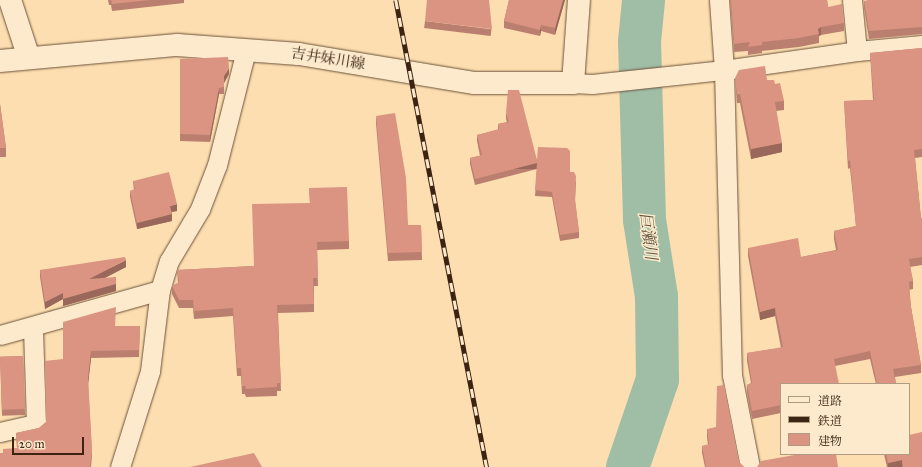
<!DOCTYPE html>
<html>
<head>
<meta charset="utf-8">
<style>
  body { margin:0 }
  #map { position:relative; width:922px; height:467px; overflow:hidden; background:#fcdeb0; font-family:"IM FELL Great Primer","Noto Serif JP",serif }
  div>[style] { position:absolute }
  .river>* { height:43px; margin:-21.5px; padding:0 21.5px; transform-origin:21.5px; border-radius:21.5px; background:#a0bda6 }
  .roads { filter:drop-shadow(0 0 1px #6d523a) drop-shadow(0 0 1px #6d523a) }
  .minor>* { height:19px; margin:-9.5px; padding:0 9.5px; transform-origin:9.5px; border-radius:9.5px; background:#fdeacc }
  .tertiary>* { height:22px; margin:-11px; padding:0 11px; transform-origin:11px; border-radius:11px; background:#fdeacc }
  .secondary>* { height:22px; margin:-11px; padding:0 11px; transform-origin:11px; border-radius:11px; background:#fdeacc }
  .rail>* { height:4.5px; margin-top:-2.25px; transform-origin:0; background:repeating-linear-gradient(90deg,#fdeacc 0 9px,#3d2312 0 18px); box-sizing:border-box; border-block:1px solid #3d2312 }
  .wall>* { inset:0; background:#bb7f6f; transform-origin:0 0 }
  .shaded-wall>* { inset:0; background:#99685a; transform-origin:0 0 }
  .building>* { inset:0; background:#da9481; transform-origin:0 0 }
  span { translate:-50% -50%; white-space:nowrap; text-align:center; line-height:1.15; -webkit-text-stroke:3px #fdeacc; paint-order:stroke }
  .street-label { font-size:15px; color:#3d2312 }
  .water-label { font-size:16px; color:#5b513e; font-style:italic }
  .legend { position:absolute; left:780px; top:383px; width:130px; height:72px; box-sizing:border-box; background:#fdeacc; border:1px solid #b09a82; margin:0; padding:5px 7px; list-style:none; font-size:12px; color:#3d2312 }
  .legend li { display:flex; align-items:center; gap:8px; height:20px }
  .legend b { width:20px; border:1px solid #b09a82 }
  .scale { position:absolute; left:12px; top:437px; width:72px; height:18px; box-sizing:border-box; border:2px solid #3d2312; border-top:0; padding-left:5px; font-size:12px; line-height:14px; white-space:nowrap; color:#3d2312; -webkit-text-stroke:3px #fdeacc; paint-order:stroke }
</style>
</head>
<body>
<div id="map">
  <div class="river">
    <div style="left:627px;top:467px;width:93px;rotate:-71.2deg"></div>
    <div style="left:657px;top:379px;width:83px;rotate:-90.7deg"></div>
    <div style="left:656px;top:296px;width:78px;rotate:-98.9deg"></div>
    <div style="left:644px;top:219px;width:178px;rotate:-91.6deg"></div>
    <div style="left:639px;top:41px;width:41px;rotate:-84.4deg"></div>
  </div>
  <div class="roads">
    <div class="minor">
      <div style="left:719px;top:0;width:70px;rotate:85.9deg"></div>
      <div style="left:724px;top:70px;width:305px;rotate:88.5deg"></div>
      <div style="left:732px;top:375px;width:94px;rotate:78.9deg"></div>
      <div style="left:852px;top:0;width:51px;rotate:84.4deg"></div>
      <div style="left:573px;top:83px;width:19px;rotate:3deg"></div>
      <div style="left:592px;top:84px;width:133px;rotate:-6.1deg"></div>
      <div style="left:724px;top:70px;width:134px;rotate:-8.1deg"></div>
      <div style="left:857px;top:51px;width:65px;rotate:-5.3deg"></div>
      <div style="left:0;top:335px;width:166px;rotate:-15.7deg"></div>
      <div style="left:0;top:432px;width:37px;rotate:-13deg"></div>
      <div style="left:36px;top:424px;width:97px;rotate:-91.8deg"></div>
      <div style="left:120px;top:467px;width:101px;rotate:-72.6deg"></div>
      <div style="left:150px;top:371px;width:82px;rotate:-83deg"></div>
      <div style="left:160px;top:290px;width:30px;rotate:-73deg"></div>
      <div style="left:169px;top:261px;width:61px;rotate:-59.2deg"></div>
      <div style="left:200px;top:209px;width:47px;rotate:-68.9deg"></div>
      <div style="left:217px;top:165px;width:119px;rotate:-75.8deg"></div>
    </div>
    <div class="tertiary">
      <div style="left:10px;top:0;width:61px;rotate:71.9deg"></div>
    </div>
    <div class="secondary">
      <div style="left:0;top:61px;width:178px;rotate:-5.2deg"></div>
      <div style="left:177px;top:45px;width:122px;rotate:4.2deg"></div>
      <div style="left:299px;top:54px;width:178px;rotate:9.4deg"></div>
      <div style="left:475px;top:83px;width:98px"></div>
      <div style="left:573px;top:83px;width:83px;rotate:-85.9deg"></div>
    </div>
  </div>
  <div class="rail">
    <div style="left:396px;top:0;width:476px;rotate:79deg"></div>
  </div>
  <div class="wall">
    <div style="clip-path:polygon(108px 0,184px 0,184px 3px,112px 11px,111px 5px,109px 5px)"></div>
    <div style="clip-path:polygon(509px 0,565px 0,555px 35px,541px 31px,540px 36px,504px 28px,504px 21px)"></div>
    <div style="clip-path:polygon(730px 0,827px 0,828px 7px,844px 23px,844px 31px,821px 35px,819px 36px,819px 43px,799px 47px,762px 51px,762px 53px,748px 55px,748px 51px,734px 52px)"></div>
    <div style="clip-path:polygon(922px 0,922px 34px,869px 39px,864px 8px,864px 1px)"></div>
    <div style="left:425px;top:21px;width:67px;height:7px;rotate:7deg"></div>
    <div style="clip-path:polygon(922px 48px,922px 157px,915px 158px,921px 218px,922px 218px,922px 265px,910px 267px,913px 281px,913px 289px,909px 290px,911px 307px,921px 365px,921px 373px,895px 377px,896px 384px,876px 384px,870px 359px,835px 366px,781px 384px,781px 413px,752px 419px,747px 393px,747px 385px,751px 383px,747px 361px,747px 353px,781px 348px,775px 316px,760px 320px,748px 256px,748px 248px,801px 257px,836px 250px,834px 239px,834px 231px,856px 226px,850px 168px,848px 169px,844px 101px,873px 100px,870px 53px)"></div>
    <div style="clip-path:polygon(180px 59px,229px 74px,224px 83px,224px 94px,219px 94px,210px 142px,180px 141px)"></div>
    <div style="clip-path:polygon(735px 78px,767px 80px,775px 84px,784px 101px,784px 110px,776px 111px,782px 152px,751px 159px,740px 103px,737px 103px)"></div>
    <div style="clip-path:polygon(0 104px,6px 148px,6px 157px,0 157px)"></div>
    <div style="clip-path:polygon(506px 113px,537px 160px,570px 172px,576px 182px,575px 201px,579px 232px,579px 238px,560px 241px,552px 197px,535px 196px,537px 169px,475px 185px,470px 164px,470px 158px,480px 156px,477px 141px,477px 135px,498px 130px,498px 124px,507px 122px,506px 119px)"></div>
    <div style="clip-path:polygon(376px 116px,408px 225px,421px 225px,422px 260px,388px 261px,376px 124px)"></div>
    <div style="clip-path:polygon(133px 181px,177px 211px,172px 212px,172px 221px,137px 229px,130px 197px,130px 191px,134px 190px)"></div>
    <div style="clip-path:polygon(309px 188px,349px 241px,349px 249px,317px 250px,318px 286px,314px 286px,314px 312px,278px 313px,281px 391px,277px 391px,277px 396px,246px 397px,245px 394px,242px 394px,241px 376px,237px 376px,233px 316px,194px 319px,193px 308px,179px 308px,172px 294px,172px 286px,178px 283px,177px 270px,254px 266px,310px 203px)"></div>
    <div style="clip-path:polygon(126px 267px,105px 278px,116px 291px,63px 306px,63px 299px,45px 309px,40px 277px,40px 270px)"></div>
    <div style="clip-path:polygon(115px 326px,140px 326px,139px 357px,91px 358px,88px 383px,92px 456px,91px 467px,0 467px,3px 453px,17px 448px,16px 433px,39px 428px,46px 422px,63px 359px)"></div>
    <div style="left:23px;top:356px;width:59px;height:23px;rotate:88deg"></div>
    <div style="clip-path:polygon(707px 429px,739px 462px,744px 467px,705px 467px,702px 453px,702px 446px,708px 445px,707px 437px)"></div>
    <div style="clip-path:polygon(884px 454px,909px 454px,922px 467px,887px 467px)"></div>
  </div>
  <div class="shaded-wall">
    <div style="clip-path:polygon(563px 0,565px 0,555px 35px,555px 28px)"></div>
    <div style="clip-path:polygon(541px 25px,541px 31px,540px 36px,540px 30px)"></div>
    <div style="clip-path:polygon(821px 27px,821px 35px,819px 36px,818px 29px)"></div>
    <div style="clip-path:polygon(229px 68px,229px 74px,224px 83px,224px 94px,224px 76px)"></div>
    <div style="clip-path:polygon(219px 88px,219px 94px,210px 142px,210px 135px)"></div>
    <div style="clip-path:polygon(782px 143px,782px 152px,751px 159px,751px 149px)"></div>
    <div style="left:537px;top:163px;width:6px;height:64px;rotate:90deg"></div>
    <div style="clip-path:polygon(177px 204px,177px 211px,170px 212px,170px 206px)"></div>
    <div style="clip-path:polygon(172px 214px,172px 221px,137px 229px,137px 223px)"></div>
    <div style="clip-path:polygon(126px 260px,126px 267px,89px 286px,89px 279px)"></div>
    <div style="clip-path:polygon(116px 277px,116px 291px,63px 306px,63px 299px,45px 309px,45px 302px,63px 293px)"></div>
    <div style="clip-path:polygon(775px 308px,775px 316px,760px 320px,760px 312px)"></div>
    <div style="clip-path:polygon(91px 351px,91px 358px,88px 385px,88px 378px)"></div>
    <div style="clip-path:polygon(902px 460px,902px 467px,888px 467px,888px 463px)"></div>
  </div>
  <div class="building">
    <div style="clip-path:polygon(111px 0,150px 0,112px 4px)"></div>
    <div style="clip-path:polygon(427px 0,489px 0,492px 29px,425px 21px)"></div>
    <div style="clip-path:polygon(509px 0,563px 0,555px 28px,541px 25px,540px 30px,504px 21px)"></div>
    <div style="clip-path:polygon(731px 0,827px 0,828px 7px,842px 4px,844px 23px,821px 27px,818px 29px,819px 34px,799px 38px,762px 42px,762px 45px,748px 47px,750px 42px,734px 44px)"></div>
    <div style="clip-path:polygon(868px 0,922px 0,922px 27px,869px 31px,864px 1px)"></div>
    <div style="clip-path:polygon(922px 48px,922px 149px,914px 150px,921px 218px,922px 218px,922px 257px,909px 259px,913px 281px,909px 282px,911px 307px,921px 365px,893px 369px,896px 384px,877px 384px,870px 351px,834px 359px,839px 384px,781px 384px,781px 405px,752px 411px,747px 385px,752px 383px,747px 353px,783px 347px,775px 308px,760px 312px,748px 248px,798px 238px,801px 257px,838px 250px,834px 231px,856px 226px,850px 160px,848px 161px,844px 101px,874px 100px,870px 53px)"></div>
    <div style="clip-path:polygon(228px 57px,229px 68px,224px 76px,224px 87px,219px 88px,210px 135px,180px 134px,180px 59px)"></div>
    <div style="clip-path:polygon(765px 66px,767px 80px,774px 80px,775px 84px,780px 83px,784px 101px,775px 102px,782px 143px,751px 149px,740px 94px,737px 94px,735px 78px,739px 70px)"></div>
    <div style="clip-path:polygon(508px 90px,519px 90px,537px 160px,538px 147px,567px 148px,570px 151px,570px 172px,574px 172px,576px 176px,575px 199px,579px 232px,560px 235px,552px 192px,535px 190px,537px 163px,475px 179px,470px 158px,482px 155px,477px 135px,499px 129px,498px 124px,509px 122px,506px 113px)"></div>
    <div style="clip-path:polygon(0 104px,6px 148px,0 148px)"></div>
    <div style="clip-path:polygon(395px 113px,406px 178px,408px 225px,421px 225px,422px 252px,388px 253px,376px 116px)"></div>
    <div style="clip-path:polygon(169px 172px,177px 204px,170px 206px,172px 214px,137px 223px,130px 191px,135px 189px,133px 181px)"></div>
    <div style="clip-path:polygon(347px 187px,349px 241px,317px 242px,318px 278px,313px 278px,314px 304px,277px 305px,281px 383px,277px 383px,277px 387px,246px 389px,245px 386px,242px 386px,241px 368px,237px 368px,233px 308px,194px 311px,193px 300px,179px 300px,172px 286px,179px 282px,177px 270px,254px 266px,252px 204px,310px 203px,309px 188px)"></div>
    <div style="clip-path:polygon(125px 257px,126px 260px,89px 279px,116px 277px,116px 284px,63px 299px,63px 293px,45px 302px,40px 270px)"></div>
    <div style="clip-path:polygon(116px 307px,115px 326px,140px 326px,139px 350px,91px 351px,88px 378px,92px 449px,90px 467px,0 467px,0 453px,3px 453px,3px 449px,17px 448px,16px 433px,39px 428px,46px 422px,45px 361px,63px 359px,63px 322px)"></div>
    <div style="left:23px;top:356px;width:53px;height:23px;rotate:88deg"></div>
    <div style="clip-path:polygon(724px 385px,739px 462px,744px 467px,706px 467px,702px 446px,709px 444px,707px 429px,716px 427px,717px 386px)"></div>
    <div style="clip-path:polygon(922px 432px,922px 467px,903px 467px,902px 460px,888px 463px,886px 454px,909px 454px,909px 435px)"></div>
    <div style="clip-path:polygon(254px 453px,262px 467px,190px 467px)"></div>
    <div style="clip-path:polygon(800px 454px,836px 454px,838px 467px,757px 467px,761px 461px)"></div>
  </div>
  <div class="street-label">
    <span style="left:328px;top:59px;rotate:9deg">吉井妹川線</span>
  </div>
  <div class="water-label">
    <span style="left:648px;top:236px;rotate:83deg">巨瀬川</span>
  </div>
  <ul class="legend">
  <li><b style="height:5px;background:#fdeacc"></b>道路</li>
  <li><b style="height:5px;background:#3d2312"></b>鉄道</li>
  <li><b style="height:11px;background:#da9481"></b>建物</li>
  </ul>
  <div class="scale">20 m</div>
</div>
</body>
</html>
